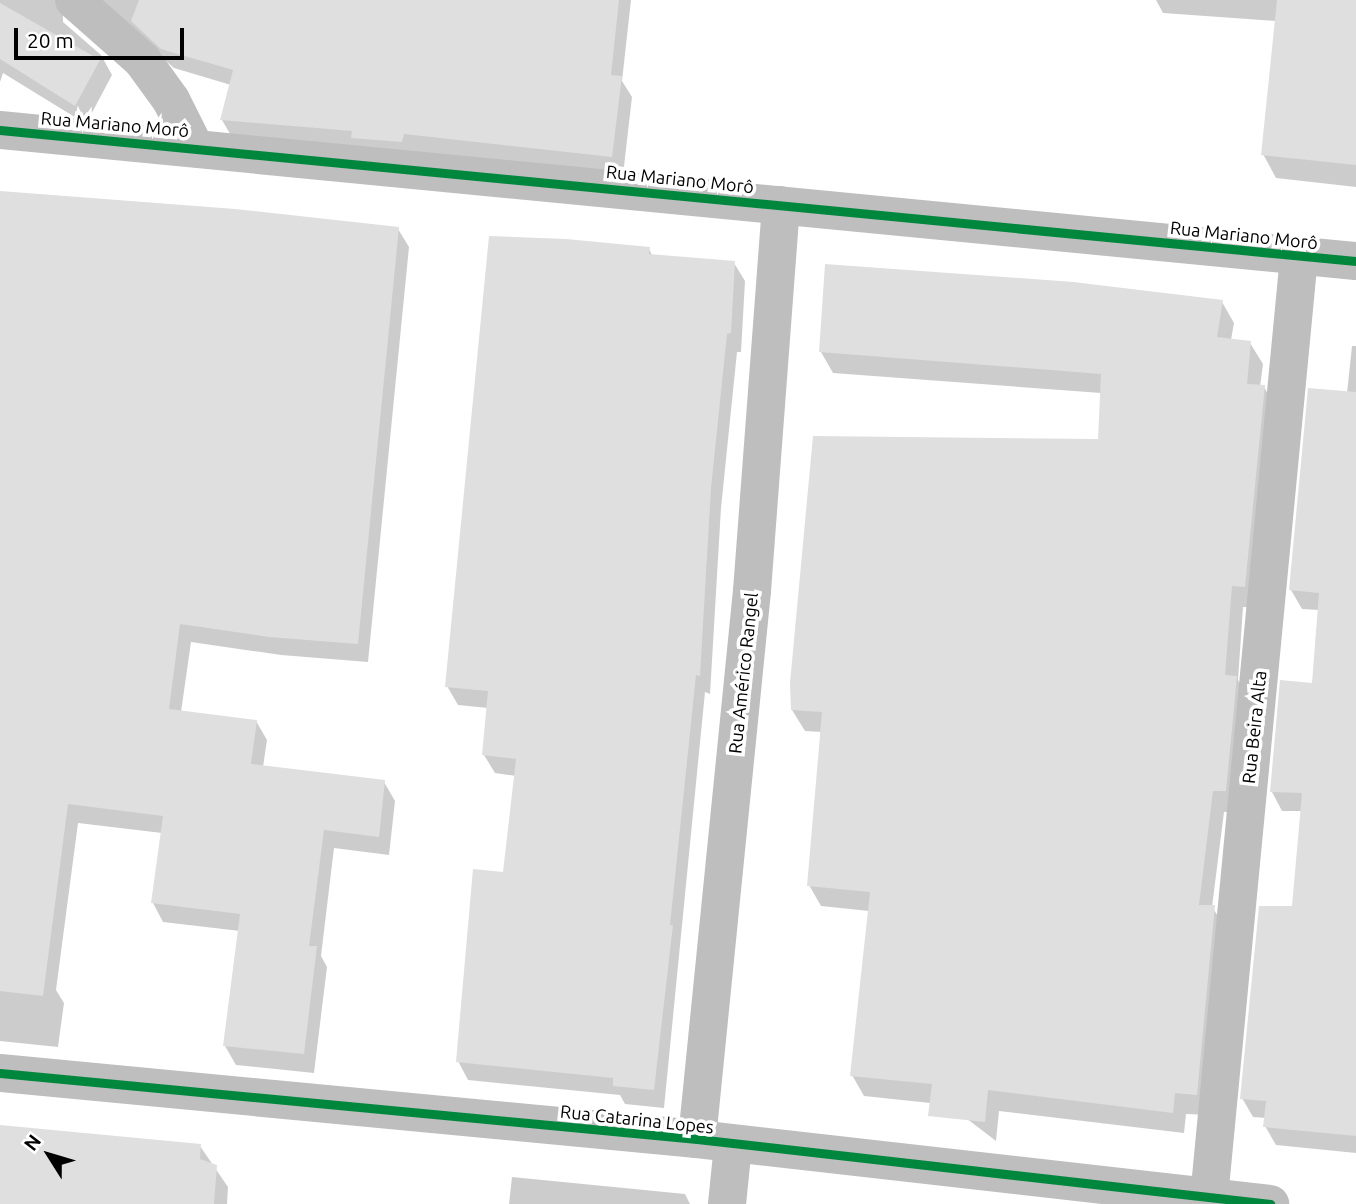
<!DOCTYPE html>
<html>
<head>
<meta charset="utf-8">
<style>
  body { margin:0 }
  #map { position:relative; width:1356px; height:1204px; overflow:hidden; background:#fff; font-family:Ubuntu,sans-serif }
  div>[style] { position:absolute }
  .shadow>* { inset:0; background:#0003 }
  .building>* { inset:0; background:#dfdfdf }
  .minor>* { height:38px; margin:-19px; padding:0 19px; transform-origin:19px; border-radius:19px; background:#bebebe }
  .cycleway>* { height:9px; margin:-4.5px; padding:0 4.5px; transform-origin:4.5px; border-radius:4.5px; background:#00873e }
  span { translate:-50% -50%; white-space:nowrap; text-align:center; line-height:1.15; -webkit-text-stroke:7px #fff; paint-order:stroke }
  .street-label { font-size:18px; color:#000 }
  .north { position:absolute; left:14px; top:1120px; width:70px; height:70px; -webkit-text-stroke:5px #fff; paint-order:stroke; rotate:307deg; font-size:19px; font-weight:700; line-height:28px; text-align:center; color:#000 }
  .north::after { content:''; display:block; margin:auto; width:24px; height:32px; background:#000; clip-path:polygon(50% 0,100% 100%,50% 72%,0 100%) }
  .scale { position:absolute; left:14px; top:28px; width:170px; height:32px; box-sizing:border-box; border:4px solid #000; border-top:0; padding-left:9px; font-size:21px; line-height:24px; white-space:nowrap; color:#000; -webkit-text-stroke:5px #fff; paint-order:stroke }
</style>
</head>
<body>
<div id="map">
  <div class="shadow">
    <div style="clip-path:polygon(0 0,76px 0,63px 15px,63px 22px,101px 55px,112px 75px,86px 124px,3px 73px,0 82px)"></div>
    <div style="clip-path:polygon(95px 0,631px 0,622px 81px,632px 97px,623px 175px,233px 139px,222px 120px,231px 85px,174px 68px)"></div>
    <div style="clip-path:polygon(1156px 0,1356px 0,1356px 187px,1276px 178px,1263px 154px,1276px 21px,1163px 13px)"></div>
    <div style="clip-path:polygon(0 192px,398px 229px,409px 247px,368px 662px,281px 655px,191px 642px,181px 712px,256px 721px,267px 740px,263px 767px,384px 782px,395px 801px,389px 855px,334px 848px,321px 956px,327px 967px,314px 1073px,236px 1065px,225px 1046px,240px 931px,163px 922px,153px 903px,162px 833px,78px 823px,56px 990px,64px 1003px,58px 1047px,0 1041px)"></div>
    <div style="clip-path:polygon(649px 249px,653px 257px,734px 263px,745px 281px,741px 352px,737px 352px,721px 508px,710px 694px,705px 692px,664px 1108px,625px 1104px,620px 1095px,468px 1080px,458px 1061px,504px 874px,516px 776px,495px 773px,484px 755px,488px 708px,458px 705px,447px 686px)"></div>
    <div style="clip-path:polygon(1222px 302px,1234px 323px,1231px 340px,1250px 343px,1263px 364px,1260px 387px,1264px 387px,1276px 408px,1257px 608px,1243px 607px,1238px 680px,1248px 699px,1237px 812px,1224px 812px,1212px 907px,1226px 928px,1208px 1115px,1186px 1114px,1184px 1133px,999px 1111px,996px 1141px,949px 1105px,864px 1096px,852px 1075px,869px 911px,821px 906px,809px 885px,822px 732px,805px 731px,792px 710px,1099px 440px,1101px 393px,833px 373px,821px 352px)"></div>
    <div style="clip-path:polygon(1352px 346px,1356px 346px,1356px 1153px,1276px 1145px,1265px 1126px,1266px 1118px,1253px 1117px,1242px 1098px,1294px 908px,1302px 811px,1282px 811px,1272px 792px,1314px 685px,1319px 610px,1302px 609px,1291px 590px,1347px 393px)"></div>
    <div style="clip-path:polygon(0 1126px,200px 1146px,228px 1187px,227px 1204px,0 1204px)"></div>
    <div style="clip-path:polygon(512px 1177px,685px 1194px,690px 1204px,509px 1204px)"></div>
  </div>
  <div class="building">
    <div style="clip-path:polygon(139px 0,619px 0,611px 75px,622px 76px,612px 157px,404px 134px,402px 142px,351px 138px,352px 131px,220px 120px,233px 70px,161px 49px,131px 21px)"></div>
    <div style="clip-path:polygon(1277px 0,1356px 0,1356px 165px,1261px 155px)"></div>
    <div style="clip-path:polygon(0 3px,100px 60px,75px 106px,0 59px)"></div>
    <div style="clip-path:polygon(0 191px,235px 209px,399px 227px,358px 644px,269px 637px,180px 624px,169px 709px,257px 720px,251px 764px,385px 780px,379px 837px,324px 830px,309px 946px,317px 946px,304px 1054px,223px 1046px,240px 914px,151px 903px,163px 816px,68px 804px,43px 996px,0 991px)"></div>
    <div style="clip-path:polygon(489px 236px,566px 239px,650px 247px,649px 254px,735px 261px,731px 333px,727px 334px,711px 488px,700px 676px,696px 675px,670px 925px,673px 925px,654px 1090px,613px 1086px,613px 1078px,456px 1062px,473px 869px,503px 872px,516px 759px,482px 755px,488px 691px,445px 687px)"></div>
    <div style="clip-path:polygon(825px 264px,1073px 282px,1223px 300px,1217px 337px,1251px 341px,1247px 384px,1265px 385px,1245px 587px,1232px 586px,1225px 675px,1237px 676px,1226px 791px,1213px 791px,1199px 905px,1215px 905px,1197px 1095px,1175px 1093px,1173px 1113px,988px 1090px,985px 1122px,928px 1116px,932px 1084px,850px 1076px,870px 892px,807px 886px,822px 712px,791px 710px,790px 683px,813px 436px,1098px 439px,1101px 374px,819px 352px)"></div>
    <div style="clip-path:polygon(1308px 388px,1356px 392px,1356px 1136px,1263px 1127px,1266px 1101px,1240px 1099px,1259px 906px,1292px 906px,1302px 793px,1270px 792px,1280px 680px,1312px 683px,1319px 593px,1289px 590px)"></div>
    <div style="clip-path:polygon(0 1125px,201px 1144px,200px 1159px,217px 1165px,214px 1204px,0 1204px)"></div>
  </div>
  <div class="minor">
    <div style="left:74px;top:0;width:91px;rotate:41.4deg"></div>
    <div style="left:142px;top:60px;width:49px;rotate:54.1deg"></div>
    <div style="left:171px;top:100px;width:54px;rotate:63.4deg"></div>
    <div style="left:0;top:130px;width:1362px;rotate:5.52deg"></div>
    <div style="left:0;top:1073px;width:700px;rotate:5.41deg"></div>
    <div style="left:697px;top:1139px;width:577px;rotate:6.47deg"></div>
    <div style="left:697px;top:1139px;width:551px;rotate:-84.27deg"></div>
    <div style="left:752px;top:591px;width:387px;rotate:-85.7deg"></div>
    <div style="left:1209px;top:1198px;width:946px;rotate:-84.54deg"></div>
    <div style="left:727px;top:1204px;width:59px;rotate:-84.2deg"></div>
  </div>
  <div class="cycleway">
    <div style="left:0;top:130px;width:1362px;rotate:5.52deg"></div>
    <div style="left:0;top:1073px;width:700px;rotate:5.41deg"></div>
    <div style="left:697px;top:1139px;width:577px;rotate:6.47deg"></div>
  </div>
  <div class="street-label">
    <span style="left:115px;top:124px;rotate:5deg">Rua Mariano Morô</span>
    <span style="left:680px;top:179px;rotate:6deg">Rua Mariano Morô</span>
    <span style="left:1244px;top:235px;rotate:6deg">Rua Mariano Morô</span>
    <span style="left:743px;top:673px;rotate:-84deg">Rua Américo Rangel</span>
    <span style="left:1254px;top:727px;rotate:-84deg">Rua Beira Alta</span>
    <span style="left:637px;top:1119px;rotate:6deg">Rua Catarina Lopes</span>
  </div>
  <div class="north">N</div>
  <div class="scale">20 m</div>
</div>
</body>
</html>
